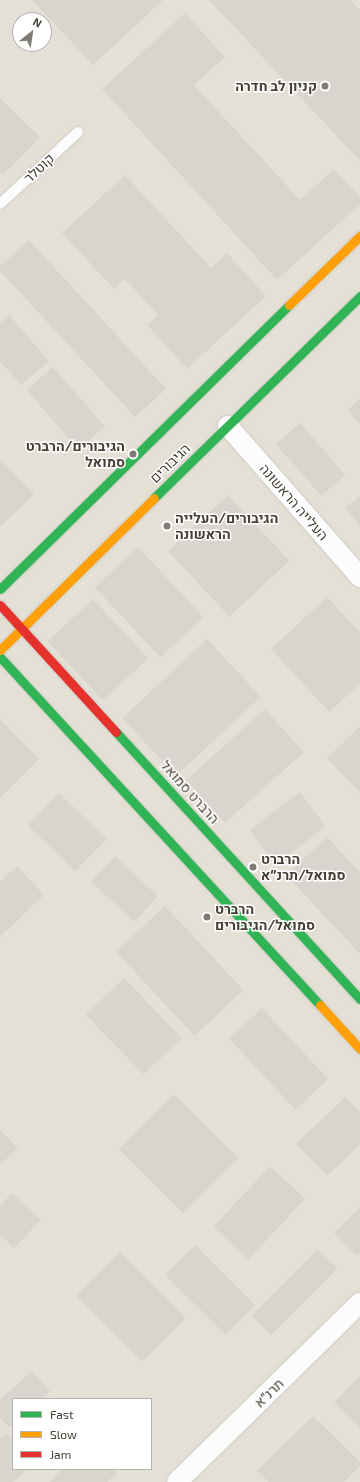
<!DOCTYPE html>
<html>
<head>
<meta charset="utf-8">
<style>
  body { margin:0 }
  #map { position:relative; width:360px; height:1482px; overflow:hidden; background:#f0eee8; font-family:"Exo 2",Heebo,sans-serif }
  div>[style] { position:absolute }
  .residential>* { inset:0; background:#e4e0d5 }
  .building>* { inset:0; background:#d8d5cf; transform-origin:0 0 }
  .roads { filter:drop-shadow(0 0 1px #cecbc5) drop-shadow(0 0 1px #cecbc5) }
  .lane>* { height:10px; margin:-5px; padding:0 5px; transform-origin:5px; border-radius:5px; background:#fdfcfc }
  .street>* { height:20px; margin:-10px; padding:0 10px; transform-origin:10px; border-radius:10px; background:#fdfcfc }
  .fast>* { height:9px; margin:-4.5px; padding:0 4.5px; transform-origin:4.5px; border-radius:4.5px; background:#30b455 }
  .slow>* { height:9px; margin:-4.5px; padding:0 4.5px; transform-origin:4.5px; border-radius:4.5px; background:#ff9f0a }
  .jam>* { height:9px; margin:-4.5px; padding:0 4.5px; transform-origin:4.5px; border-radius:4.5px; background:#e5322d }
  .dots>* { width:11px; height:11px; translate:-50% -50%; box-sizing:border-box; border:2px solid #fff; border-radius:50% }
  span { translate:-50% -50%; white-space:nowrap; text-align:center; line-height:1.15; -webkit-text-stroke:3px #fff; paint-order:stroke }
  .poi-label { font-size:14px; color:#453f34; font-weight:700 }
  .right { translate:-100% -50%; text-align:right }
  .left { translate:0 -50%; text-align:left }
  .street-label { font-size:14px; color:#453f34 }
  .legend { position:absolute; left:12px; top:1398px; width:140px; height:72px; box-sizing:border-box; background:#fff; border:1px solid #b5b2ae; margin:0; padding:5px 7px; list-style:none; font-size:12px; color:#453f34 }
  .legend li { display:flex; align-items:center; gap:8px; height:20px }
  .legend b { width:20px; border:1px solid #b5b2ae }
  .north { position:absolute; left:12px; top:12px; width:40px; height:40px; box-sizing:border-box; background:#fff; border:1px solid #b5b2ae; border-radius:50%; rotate:30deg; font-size:11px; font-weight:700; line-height:16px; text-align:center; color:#453f34 }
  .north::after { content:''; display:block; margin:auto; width:14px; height:18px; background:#817c73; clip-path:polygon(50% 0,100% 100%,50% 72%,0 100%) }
</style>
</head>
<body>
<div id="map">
  <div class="residential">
    <div style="clip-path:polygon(evenodd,0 0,360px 0,360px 1482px,0 1482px,0 0,20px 20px,44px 20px,44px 44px,20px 44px,20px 20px,0 0,13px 1399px,151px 1399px,151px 1469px,13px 1469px,13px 1399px)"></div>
  </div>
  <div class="building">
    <div style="clip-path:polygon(32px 0,163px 0,93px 65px)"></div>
    <div style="clip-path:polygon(209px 0,350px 0,360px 10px,360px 161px)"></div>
    <div style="clip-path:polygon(185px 13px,225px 57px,194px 85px,300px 200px,334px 169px,360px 197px,360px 204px,277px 280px,102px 89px)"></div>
    <div style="clip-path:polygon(0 98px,40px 137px,3px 175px,0 172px)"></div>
    <div style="clip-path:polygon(125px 175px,211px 268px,227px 253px,266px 296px,187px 369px,147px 325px,158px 315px,125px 279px,114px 289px,62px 233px)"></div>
    <div style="clip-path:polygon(29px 240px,166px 389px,135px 417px,0 271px,0 266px)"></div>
    <div style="clip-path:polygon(9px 315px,49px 361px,21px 385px,0 361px,0 323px)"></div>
    <div style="left:53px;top:367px;width:79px;height:35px;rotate:49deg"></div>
    <div style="clip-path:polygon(360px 399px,360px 424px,347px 410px)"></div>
    <div style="left:300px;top:423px;width:69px;height:32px;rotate:49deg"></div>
    <div style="clip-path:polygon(0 459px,34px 494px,0 527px)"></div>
    <div style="left:228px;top:495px;width:90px;height:82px;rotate:47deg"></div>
    <div style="clip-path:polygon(360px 496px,360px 526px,345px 508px)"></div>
    <div style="left:138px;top:547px;width:96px;height:59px;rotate:47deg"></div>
    <div style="clip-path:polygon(327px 597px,360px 632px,360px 684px,329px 712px,271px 649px)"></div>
    <div style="left:93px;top:599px;width:81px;height:62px;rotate:47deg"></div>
    <div style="left:207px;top:639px;width:79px;height:116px;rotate:47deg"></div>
    <div style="left:265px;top:709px;width:58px;height:106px;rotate:48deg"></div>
    <div style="clip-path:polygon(0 719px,39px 759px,0 798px)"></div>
    <div style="clip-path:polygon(360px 726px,360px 793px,327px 758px)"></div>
    <div style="left:300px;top:792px;width:43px;height:63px;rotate:53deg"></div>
    <div style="left:59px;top:793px;width:66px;height:45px;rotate:44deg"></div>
    <div style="clip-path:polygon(327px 837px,360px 872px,360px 954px,286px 875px)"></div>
    <div style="left:115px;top:856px;width:59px;height:35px;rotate:43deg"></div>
    <div style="clip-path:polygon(17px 866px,44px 895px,0 937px,0 882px)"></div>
    <div style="left:165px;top:906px;width:115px;height:67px;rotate:47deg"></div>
    <div style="left:124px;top:978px;width:83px;height:53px;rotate:46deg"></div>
    <div style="left:262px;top:1008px;width:97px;height:45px;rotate:47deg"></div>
    <div style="left:174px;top:1094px;width:91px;height:78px;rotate:45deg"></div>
    <div style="clip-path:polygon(345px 1097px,360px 1112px,360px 1144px,327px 1176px,296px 1144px)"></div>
    <div style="clip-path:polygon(0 1130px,18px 1148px,0 1165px)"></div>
    <div style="left:270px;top:1166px;width:48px;height:83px;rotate:43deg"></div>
    <div style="clip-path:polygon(12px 1193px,41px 1220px,14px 1248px,0 1235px,0 1206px)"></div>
    <div style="clip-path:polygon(360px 1207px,360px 1253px,357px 1256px,334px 1233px)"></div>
    <div style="left:195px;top:1245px;width:85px;height:42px;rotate:45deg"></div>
    <div style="left:318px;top:1249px;width:28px;height:94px;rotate:45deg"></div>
    <div style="left:120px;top:1252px;width:93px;height:62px;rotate:45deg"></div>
    <div style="clip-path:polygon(32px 1371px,50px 1391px,41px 1399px,13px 1399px,13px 1424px,9px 1427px,0 1417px,0 1400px)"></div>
    <div style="clip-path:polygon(360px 1376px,360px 1428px,334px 1403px)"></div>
    <div style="clip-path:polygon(313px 1416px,360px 1462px,360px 1466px,344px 1482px,269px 1482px,257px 1471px)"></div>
    <div style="clip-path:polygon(6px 1433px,13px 1440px,13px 1469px,27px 1469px,13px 1482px,0 1482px,0 1438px)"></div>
    <div style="clip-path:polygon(62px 1469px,112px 1469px,117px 1473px,107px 1482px,50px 1482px)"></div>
  </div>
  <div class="roads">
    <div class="lane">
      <div style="left:0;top:204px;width:106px;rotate:-42.7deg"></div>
    </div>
    <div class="street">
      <div style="left:228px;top:426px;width:201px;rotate:48.8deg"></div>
      <div style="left:177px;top:1482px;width:256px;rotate:-44.4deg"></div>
    </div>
    <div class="fast">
      <div style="left:154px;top:498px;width:289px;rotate:-44.4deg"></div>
      <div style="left:0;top:589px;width:405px;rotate:-44.5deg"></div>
      <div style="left:0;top:657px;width:473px;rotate:47.4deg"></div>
      <div style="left:116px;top:732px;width:362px;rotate:47.6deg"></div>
    </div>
    <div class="slow">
      <div style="left:289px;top:305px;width:99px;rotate:-44.2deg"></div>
      <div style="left:0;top:650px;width:216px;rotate:-44.6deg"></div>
      <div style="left:320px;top:1005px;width:59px;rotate:47.7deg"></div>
    </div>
    <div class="jam">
      <div style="left:0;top:605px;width:172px;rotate:47.6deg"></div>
    </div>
  </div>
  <div class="dots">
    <div style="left:325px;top:86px;background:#817c73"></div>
    <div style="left:133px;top:454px;background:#817c73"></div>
    <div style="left:167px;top:526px;background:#817c73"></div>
    <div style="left:253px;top:867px;background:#817c73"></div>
    <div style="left:207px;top:917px;background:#817c73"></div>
  </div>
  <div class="poi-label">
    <span class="right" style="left:317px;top:86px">קניון לב חדרה</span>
    <span class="right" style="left:125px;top:454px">הגיבורים/הרברט<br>סמואל</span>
    <span class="left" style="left:175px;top:526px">הגיבורים/העלייה<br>הראשונה</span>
    <span class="left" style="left:261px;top:867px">הרברט<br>סמואל/תרנ״א</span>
    <span class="left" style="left:215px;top:917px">הרברט<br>סמואל/הגיבורים</span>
  </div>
  <div class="street-label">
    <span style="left:39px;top:168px;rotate:-43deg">קוטלר</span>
    <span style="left:170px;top:463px;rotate:-44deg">הגיבורים</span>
    <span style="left:294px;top:502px;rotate:49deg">העלייה הראשונה</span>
    <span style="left:190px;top:792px;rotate:48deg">הרברט סמואל</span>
    <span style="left:269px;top:1393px;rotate:-44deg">תרנ״א</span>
  </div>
  <ul class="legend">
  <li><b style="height:5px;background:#30b455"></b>Fast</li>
  <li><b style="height:5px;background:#ff9f0a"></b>Slow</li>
  <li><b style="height:5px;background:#e5322d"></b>Jam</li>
  </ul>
  <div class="north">N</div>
</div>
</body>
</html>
